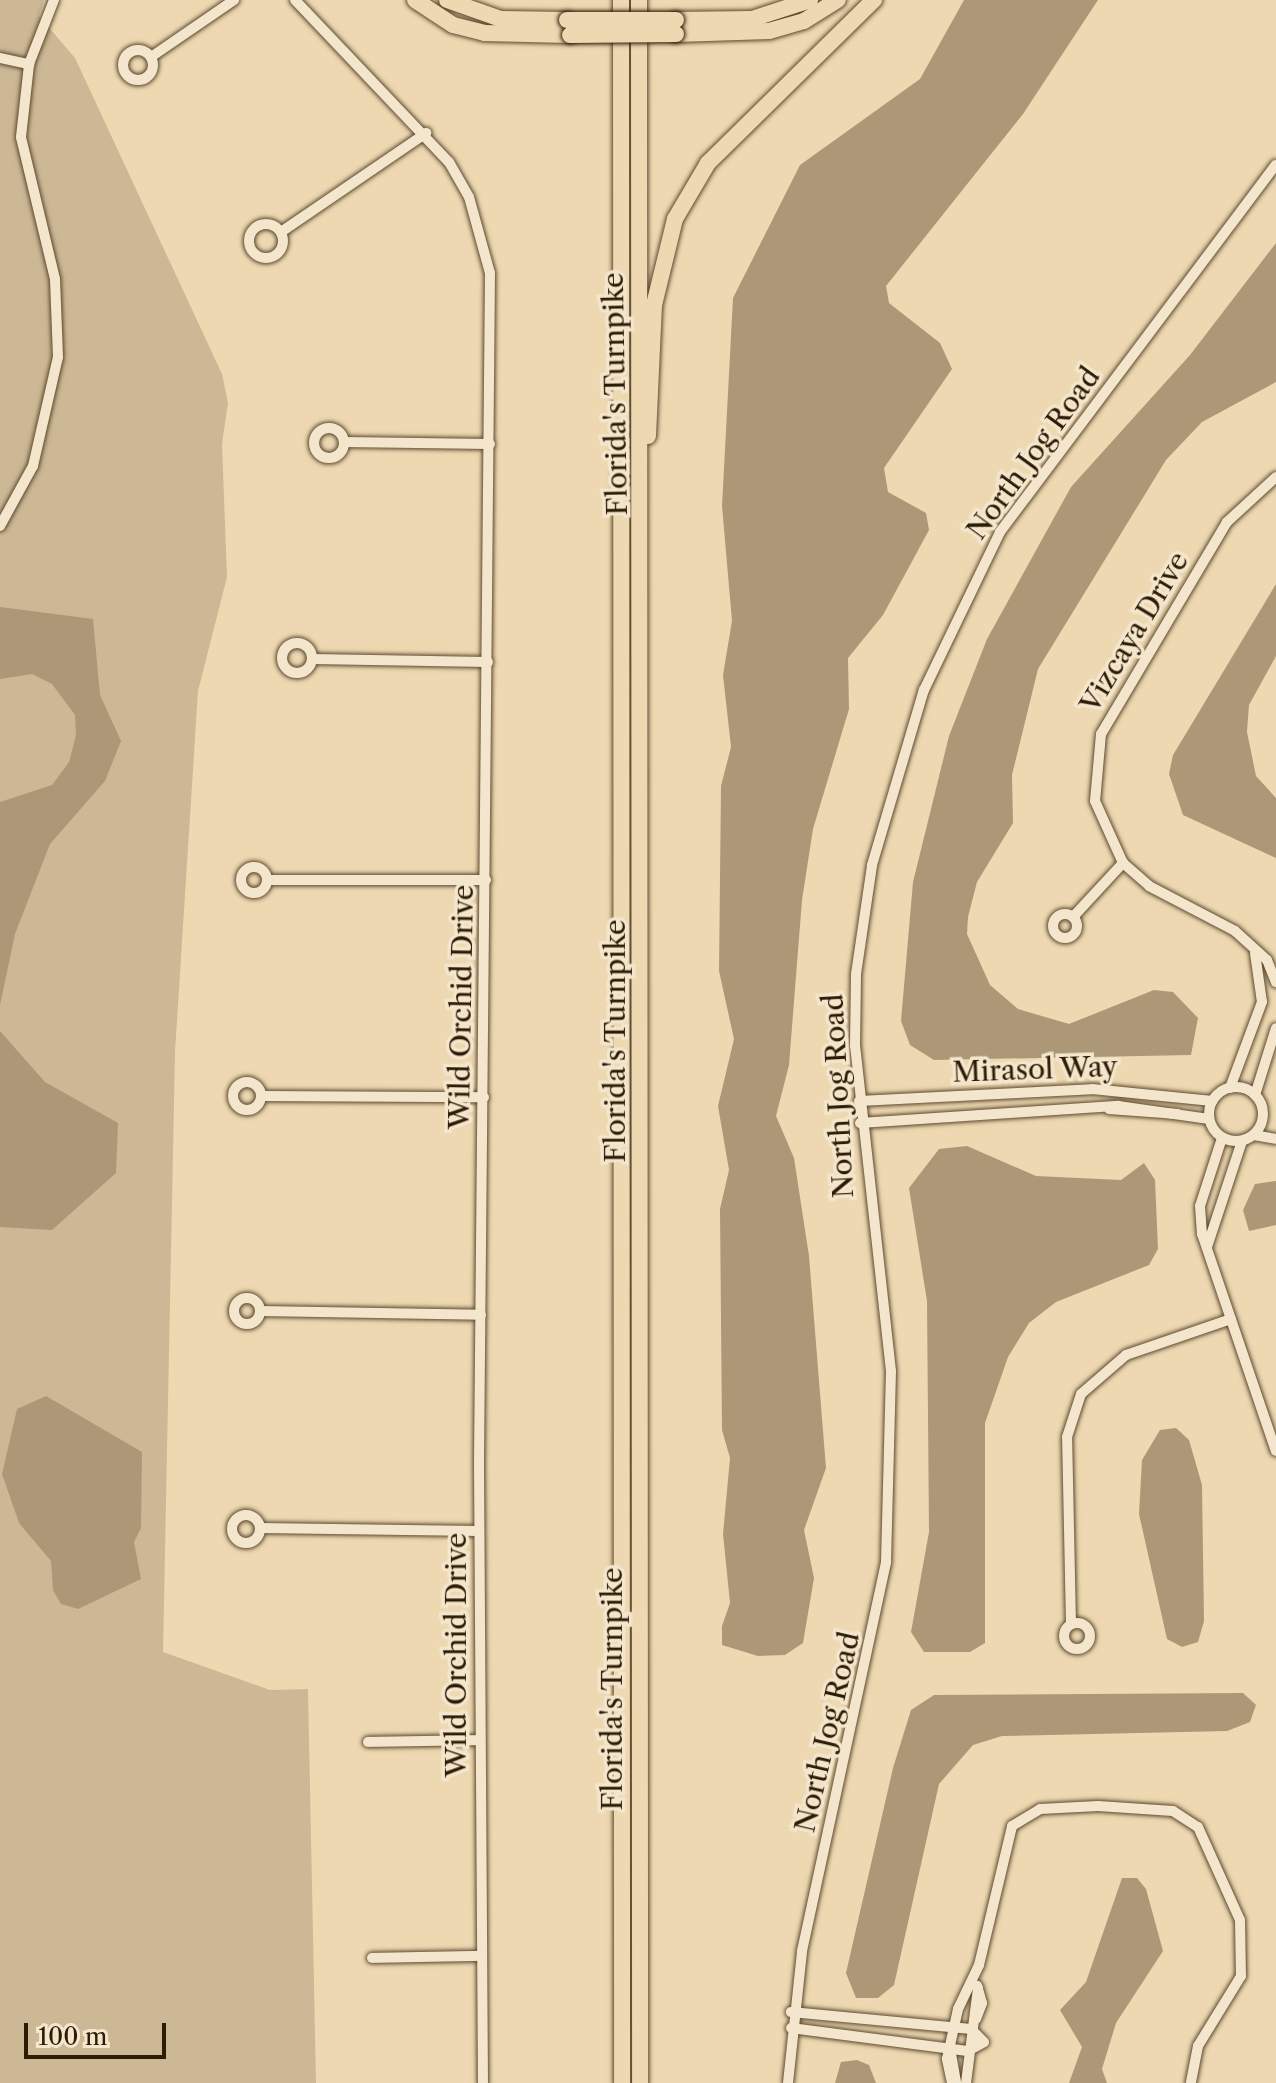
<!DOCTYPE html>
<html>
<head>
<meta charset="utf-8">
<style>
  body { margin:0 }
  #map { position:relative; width:1276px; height:2083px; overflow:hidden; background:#edd8b1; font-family:"Libre Caslon Text",serif }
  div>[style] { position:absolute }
  .green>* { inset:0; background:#ccb894 }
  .water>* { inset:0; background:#ac9877 }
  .roads { filter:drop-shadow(0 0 2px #5d4a30) drop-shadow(0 0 2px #5d4a30) }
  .minor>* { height:10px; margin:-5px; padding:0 5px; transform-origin:5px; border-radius:5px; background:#f3e6cc }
  .minor>.ring { margin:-5px; padding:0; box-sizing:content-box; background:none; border:10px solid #f3e6cc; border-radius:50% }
  .highway>* { height:16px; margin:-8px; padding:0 8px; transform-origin:8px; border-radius:8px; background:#edd8b1 }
  .bridges { filter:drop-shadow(0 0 2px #2d1b05) drop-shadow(0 0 2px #2d1b05) }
  .highway-bridge>* { height:16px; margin:-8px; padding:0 8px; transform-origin:8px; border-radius:8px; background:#edd8b1 }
  span { translate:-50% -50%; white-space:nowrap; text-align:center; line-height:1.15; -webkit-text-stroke:7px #f3e6cc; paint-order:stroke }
  .street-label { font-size:28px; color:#2d1b05 }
  .scale { position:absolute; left:24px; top:2023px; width:142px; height:36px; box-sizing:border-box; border:4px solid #2d1b05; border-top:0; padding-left:10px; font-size:24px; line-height:28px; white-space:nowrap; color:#2d1b05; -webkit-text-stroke:6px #f3e6cc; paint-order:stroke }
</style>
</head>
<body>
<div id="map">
  <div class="green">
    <div style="clip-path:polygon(0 0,44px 0,39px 16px,75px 58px,222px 374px,228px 403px,222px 444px,227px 577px,198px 691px,175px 1052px,163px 1652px,270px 1690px,308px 1689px,316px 2083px,0 2083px)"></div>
  </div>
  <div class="water">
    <div style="clip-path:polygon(964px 0,1098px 0,1023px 114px,886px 286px,889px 303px,940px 343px,952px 369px,884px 468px,888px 492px,926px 513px,929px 530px,883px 615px,848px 658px,849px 709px,813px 829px,802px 900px,789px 1065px,776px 1116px,794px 1158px,809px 1256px,826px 1468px,804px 1530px,814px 1578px,803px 1643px,785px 1655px,758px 1656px,722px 1645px,722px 1626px,730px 1603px,723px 1534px,730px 1458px,722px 1430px,720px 1209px,729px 1170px,718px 1106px,734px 1039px,719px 971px,721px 786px,731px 747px,723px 675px,732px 621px,722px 506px,733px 298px,800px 165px,920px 79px)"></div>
    <div style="clip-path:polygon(1276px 243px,1276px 382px,1202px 422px,1166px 460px,1038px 669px,1012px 775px,1013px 823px,977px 882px,968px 917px,967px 934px,990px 985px,1018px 1009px,1069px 1024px,1154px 990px,1173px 992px,1198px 1018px,1191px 1055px,934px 1060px,910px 1045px,901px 1021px,913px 882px,949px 736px,987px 639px,1071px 487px,1190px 355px)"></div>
    <div style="clip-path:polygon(1276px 584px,1276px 656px,1249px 705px,1247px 732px,1256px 776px,1276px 798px,1276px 858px,1183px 815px,1169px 774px,1173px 755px)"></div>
    <div style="clip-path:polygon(0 607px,93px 619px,100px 695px,121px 741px,105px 781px,50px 844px,15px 934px,0 1005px,0 802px,52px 785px,69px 762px,76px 735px,75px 715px,52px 684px,32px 674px,0 679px)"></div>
    <div style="clip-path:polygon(0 1031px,45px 1082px,118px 1123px,116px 1173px,52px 1230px,0 1227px)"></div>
    <div style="clip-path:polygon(967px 1146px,1036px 1176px,1121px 1180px,1144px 1163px,1155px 1180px,1158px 1249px,1149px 1265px,1056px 1302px,1029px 1323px,1008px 1357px,985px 1423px,985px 1643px,970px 1652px,924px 1652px,911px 1632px,929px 1532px,927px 1301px,909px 1188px,939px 1149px)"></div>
    <div style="clip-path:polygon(1276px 1181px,1276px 1225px,1249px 1231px,1243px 1210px,1255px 1184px)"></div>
    <div style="clip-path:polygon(46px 1396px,142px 1452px,141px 1528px,134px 1542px,141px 1579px,78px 1609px,61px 1604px,53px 1590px,51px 1561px,19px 1523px,2px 1474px,17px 1409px)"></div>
    <div style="clip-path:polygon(1176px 1428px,1189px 1440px,1202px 1485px,1204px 1621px,1198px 1642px,1182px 1647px,1167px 1639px,1139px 1514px,1142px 1460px,1160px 1430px)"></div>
    <div style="clip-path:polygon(934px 1695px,1243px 1693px,1256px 1705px,1250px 1722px,1227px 1731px,1002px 1736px,973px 1745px,939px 1784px,894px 1985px,878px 1998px,856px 1998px,846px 1973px,893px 1768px,911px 1710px)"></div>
    <div style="clip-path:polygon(1122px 1878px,1137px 1878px,1146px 1889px,1163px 1951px,1116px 2023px,1102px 2069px,1107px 2083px,1069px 2083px,1082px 2047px,1060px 2010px,1086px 1982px)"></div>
    <div style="clip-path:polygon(857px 2060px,869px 2065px,876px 2083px,835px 2083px,841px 2062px)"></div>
  </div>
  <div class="roads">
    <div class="minor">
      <div style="left:295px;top:0;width:224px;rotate:46.5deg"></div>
      <div style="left:449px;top:162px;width:40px;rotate:60.3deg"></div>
      <div style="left:469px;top:197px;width:79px;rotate:74.6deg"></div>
      <div style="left:490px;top:273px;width:1192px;rotate:90.53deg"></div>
      <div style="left:479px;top:1465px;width:618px;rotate:89.63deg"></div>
      <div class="ring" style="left:123px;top:50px;width:20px;height:20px"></div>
      <div style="left:151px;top:57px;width:101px;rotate:-34.5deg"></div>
      <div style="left:0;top:58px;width:30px;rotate:12deg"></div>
      <div class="ring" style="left:249px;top:224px;width:24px;height:24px"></div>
      <div style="left:281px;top:232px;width:176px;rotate:-34.3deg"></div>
      <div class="ring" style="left:314px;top:428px;width:20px;height:20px"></div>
      <div style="left:344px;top:442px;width:146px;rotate:0.8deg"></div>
      <div style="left:1276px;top:477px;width:67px;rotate:137.4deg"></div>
      <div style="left:1227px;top:522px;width:247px;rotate:120.7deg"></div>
      <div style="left:1101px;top:734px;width:67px;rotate:95.1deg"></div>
      <div style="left:1095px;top:801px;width:68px;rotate:65.7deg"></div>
      <div style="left:1123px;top:863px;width:35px;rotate:41deg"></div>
      <div style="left:1149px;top:886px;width:97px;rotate:27.6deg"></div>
      <div style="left:1235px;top:931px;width:43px;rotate:42.2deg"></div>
      <div style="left:1267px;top:960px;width:24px;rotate:68deg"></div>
      <div style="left:0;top:526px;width:68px;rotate:-61.2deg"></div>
      <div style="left:33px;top:466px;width:112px;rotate:-77.1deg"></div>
      <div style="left:58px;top:357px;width:78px;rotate:-92.2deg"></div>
      <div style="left:55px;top:279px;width:146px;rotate:-103.5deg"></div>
      <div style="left:21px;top:137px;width:73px;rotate:-83.7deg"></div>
      <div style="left:29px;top:64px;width:69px;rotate:-68.7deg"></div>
      <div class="ring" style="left:282px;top:643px;width:20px;height:20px"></div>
      <div style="left:312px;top:659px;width:176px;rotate:1deg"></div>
      <div class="ring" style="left:241px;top:867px;width:16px;height:16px"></div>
      <div style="left:267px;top:880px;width:219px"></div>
      <div class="ring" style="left:1053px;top:914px;width:14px;height:14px"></div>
      <div style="left:1073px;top:917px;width:74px;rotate:-47.2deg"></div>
      <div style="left:1255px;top:953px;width:49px;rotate:81.9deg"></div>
      <div class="ring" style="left:233px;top:1082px;width:18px;height:18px"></div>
      <div class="ring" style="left:1209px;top:1087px;width:44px;height:44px"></div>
      <div style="left:1230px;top:1088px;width:92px;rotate:-69.6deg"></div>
      <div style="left:1255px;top:1095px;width:70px;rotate:-72.6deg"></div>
      <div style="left:261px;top:1096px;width:223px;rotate:0.3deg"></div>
      <div style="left:859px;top:1101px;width:233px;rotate:-2.9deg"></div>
      <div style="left:1092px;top:1089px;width:121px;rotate:5.7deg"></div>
      <div style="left:1109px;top:1109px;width:69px;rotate:4.1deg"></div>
      <div style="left:860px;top:1123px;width:259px;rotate:-3.8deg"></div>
      <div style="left:1118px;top:1106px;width:92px;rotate:8.1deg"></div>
      <div style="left:1254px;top:1135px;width:22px;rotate:10deg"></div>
      <div style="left:1222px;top:1138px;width:71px;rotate:107.9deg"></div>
      <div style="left:1200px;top:1206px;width:28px;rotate:86deg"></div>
      <div style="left:1202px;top:1234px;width:229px;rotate:71.2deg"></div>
      <div style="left:1207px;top:1247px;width:112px;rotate:-71.7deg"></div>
      <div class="ring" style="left:234px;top:1298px;width:16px;height:16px"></div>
      <div style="left:260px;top:1311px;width:221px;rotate:1deg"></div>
      <div class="ring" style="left:232px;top:1515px;width:18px;height:18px"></div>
      <div style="left:260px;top:1528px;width:219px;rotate:0.8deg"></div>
      <div class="ring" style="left:1064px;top:1623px;width:16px;height:16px"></div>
      <div style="left:1071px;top:1624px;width:187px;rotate:-91.2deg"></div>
      <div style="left:1067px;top:1437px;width:45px;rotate:-72deg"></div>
      <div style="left:1081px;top:1394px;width:60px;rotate:-40.9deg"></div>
      <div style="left:1126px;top:1355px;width:111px;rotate:-18.9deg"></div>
      <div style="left:368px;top:1742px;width:112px;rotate:-1deg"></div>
      <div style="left:372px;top:1958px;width:109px;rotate:-1.1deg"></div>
      <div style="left:976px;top:2019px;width:17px;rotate:-69deg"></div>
      <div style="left:982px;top:2003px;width:18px;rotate:-106deg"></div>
      <div style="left:791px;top:2028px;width:178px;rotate:7.4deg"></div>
      <div style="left:968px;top:2051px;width:18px;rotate:-29deg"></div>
      <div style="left:984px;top:2042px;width:18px;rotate:-135deg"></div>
      <div style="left:971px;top:2029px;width:181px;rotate:-174.6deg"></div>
      <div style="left:950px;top:2048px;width:36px;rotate:80deg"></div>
      <div style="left:788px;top:2083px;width:133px;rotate:-83.9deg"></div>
      <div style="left:802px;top:1951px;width:398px;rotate:-77.8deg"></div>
      <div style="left:886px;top:1562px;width:191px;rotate:-88.5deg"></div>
      <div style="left:891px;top:1371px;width:327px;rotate:-96.3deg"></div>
      <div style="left:855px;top:1046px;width:72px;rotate:-89.2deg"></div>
      <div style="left:856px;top:974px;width:110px;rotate:-81.6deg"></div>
      <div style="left:872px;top:865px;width:183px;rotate:-73.5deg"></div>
      <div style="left:924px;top:690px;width:175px;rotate:-64.3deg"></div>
      <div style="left:1000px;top:532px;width:459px;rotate:-53.1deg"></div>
      <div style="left:952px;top:2083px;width:25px;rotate:-102deg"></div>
      <div style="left:947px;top:2059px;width:51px;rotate:-77.6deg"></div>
      <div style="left:958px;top:2009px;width:49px;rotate:-64.5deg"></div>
      <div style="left:979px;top:1965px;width:143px;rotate:-76.6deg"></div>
      <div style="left:1012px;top:1826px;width:33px;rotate:-31deg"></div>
      <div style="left:1040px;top:1809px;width:58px;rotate:-3deg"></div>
      <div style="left:1098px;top:1806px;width:75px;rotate:3.8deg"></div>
      <div style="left:1173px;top:1811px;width:30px;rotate:33deg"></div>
      <div style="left:1198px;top:1827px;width:102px;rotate:65.7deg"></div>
      <div style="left:1240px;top:1920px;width:56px;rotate:89deg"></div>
      <div style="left:1241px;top:1976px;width:82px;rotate:121.6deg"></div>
      <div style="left:1198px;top:2046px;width:38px;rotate:101deg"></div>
      <div style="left:966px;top:2083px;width:96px;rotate:-82.8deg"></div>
    </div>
    <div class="highway">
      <div style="left:415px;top:0;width:45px;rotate:33.3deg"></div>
      <div style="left:453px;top:25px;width:32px;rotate:14deg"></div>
      <div style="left:484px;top:33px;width:86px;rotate:1.3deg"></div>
      <div style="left:447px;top:0;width:57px;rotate:19.4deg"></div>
      <div style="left:501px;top:19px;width:66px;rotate:0.9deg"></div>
      <div style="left:621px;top:0;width:2083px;rotate:89.97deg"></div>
      <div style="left:639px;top:0;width:2083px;rotate:89.97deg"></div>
      <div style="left:676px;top:20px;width:76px;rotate:-0.8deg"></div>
      <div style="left:752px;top:19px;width:61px;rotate:-18.1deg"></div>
      <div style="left:676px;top:34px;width:93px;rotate:-1.8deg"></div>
      <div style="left:769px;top:31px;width:36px;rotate:-16deg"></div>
      <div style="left:804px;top:21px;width:40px;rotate:-32deg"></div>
      <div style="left:648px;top:436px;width:131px;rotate:-87.4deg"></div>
      <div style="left:654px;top:305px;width:89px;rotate:-76.3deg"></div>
      <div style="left:675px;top:219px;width:65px;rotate:-59.5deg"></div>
      <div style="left:708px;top:163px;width:233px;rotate:-44.5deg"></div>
    </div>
  </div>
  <div class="bridges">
    <div class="highway-bridge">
      <div style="left:567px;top:20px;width:109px"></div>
      <div style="left:570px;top:35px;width:106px;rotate:-0.5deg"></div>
    </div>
  </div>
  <div class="street-label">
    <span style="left:615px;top:394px;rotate:-91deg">Florida's Turnpike</span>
    <span style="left:1033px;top:453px;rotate:-54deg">North Jog Road</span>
    <span style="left:1134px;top:632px;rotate:-59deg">Vizcaya Drive</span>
    <span style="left:461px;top:1007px;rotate:-89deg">Wild Orchid Drive</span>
    <span style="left:615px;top:1041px;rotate:-90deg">Florida's Turnpike</span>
    <span style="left:1035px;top:1069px;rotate:-2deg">Mirasol Way</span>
    <span style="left:838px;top:1096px;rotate:-93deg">North Jog Road</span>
    <span style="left:456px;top:1655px;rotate:-90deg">Wild Orchid Drive</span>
    <span style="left:612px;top:1689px;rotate:-90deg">Florida's Turnpike</span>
    <span style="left:827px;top:1732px;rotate:-77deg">North Jog Road</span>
  </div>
  <div class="scale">100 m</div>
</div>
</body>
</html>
